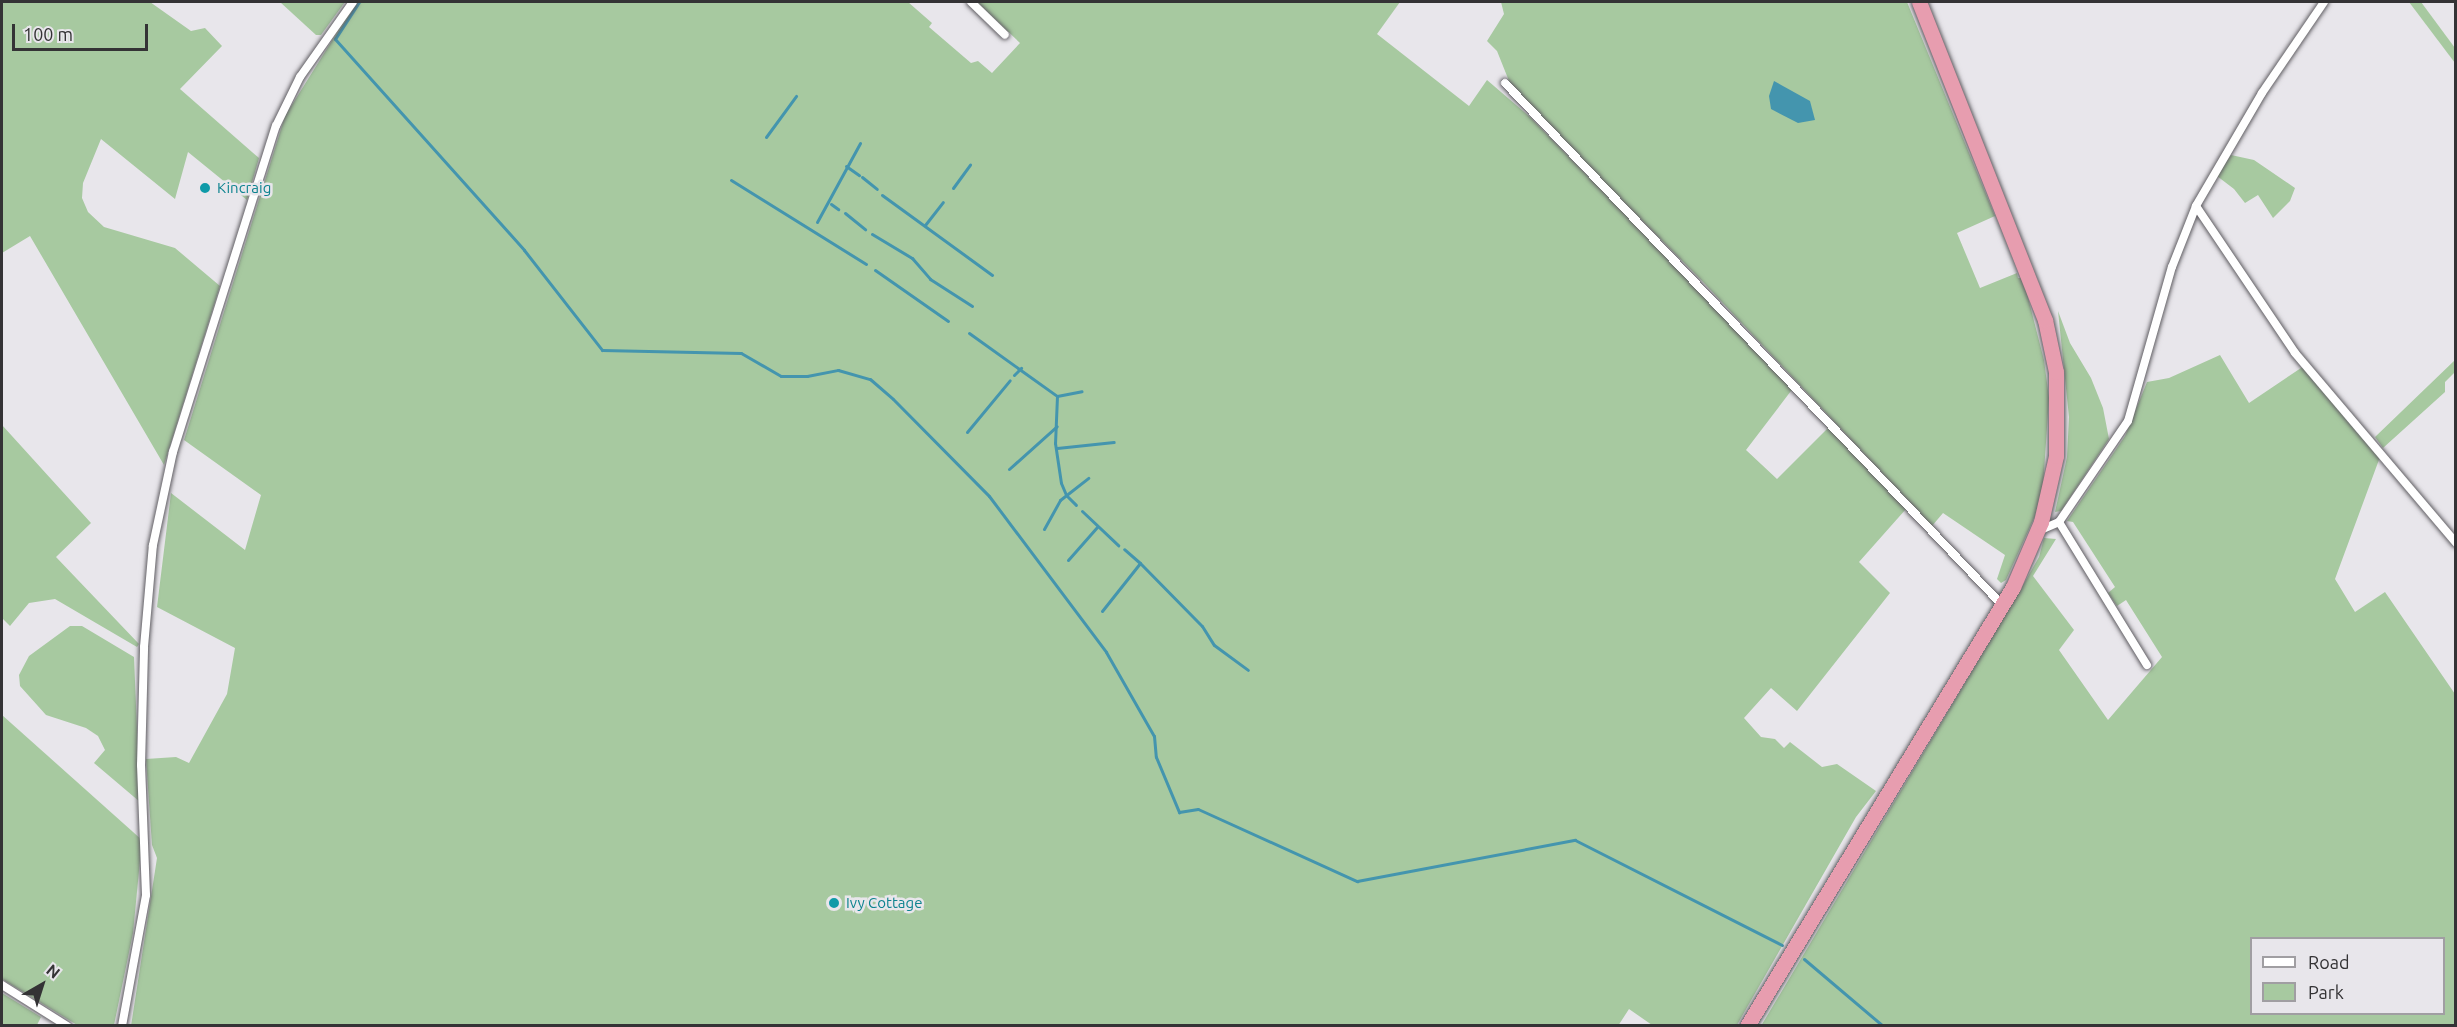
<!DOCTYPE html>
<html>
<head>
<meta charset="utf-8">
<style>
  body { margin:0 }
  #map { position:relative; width:2457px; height:1027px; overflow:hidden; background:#e8e6eb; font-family:Ubuntu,sans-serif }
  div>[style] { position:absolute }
  .green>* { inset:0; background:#a7c9a0 }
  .water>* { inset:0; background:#4495ae }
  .stream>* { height:3px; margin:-1.5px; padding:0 1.5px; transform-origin:1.5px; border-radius:1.5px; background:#4495ae }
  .roads { filter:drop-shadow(0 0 2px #605e63) drop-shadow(0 0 2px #605e63) }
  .street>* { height:8px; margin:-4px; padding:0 4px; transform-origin:4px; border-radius:4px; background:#fff }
  .highway>* { height:15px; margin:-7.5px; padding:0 7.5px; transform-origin:7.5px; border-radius:7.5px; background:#e79daf }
  .dots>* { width:16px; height:16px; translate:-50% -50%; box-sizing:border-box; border:3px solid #e8e6eb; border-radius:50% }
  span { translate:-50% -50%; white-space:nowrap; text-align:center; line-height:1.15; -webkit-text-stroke:5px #e8e6eb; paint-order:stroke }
  .culture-label { font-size:15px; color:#0d838f }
  .left { translate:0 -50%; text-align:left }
  .frame { position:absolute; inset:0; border:3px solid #343335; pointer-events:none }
  .legend { position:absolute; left:2250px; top:937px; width:195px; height:78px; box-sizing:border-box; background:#e8e6eb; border:2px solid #a09ea2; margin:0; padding:8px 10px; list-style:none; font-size:18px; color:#343335 }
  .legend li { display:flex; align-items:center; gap:12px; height:30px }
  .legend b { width:30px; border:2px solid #a09ea2 }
  .north { position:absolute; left:12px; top:955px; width:60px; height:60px; -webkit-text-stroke:4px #e8e6eb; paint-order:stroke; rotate:39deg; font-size:16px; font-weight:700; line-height:24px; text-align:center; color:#343335 }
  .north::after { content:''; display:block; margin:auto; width:21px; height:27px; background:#343335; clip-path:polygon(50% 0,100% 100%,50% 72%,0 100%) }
  .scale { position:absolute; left:12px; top:24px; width:136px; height:27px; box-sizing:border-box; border:3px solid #343335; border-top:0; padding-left:8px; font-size:18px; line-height:21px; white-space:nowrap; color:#343335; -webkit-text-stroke:4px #e8e6eb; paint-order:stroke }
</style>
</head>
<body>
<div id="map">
  <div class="green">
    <div style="clip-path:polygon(2px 2px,150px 2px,191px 31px,205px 28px,222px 46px,180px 89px,259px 158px,247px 200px,188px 152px,175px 199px,101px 139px,83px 183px,82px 198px,88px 212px,104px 227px,175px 248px,220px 286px,164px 465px,30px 236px,2px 253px)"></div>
    <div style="clip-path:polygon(280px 2px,345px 2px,321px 35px,316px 35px)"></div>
    <div style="clip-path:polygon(356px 2px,908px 2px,932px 23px,929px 27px,971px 63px,978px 61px,992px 73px,1020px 43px,977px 2px,1400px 2px,1377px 34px,1469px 106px,1487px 80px,1530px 117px,1794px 387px,1746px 450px,1777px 479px,1829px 427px,1906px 509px,1859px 562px,1890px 593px,1797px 711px,1771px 688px,1744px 718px,1761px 737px,1775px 739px,1784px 748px,1790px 742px,1822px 767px,1837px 764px,1876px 791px,1856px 817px,1737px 1025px,1652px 1025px,1629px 1009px,1618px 1026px,131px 1026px,157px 858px,152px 845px,146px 759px,176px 757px,189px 763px,227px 694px,235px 648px,157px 607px,171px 493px,245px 550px,261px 495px,184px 440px,285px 116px)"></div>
    <div style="clip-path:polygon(1501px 2px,1907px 2px,1995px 216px,1957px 233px,1980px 288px,2017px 273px,2018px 278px,2023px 278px,2044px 360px,2049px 398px,2043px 487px,2035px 516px,2006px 580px,2001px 583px,1997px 579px,2005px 555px,1943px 513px,1932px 526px,1704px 283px,1521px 98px,1509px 81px,1497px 51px,1487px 41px,1504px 14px)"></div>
    <div style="clip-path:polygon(2409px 2px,2421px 2px,2455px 48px,2455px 63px)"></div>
    <div style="clip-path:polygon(2231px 155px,2254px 160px,2295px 188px,2290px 201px,2273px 218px,2258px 195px,2245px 203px,2234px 189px,2217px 176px)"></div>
    <div style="clip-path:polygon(2058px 311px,2070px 343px,2091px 378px,2103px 408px,2109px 439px,2061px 511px,2055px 512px,2067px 457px,2069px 417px)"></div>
    <div style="clip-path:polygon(evenodd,2220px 355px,2249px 403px,2304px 366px,2380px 457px,2335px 579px,2355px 612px,2385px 592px,2455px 694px,2455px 1025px,1761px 1026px,2022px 587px,2039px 557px,2044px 538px,2056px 539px,2033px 576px,2074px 630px,2059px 650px,2108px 720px,2162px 657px,2126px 600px,2117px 606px,2108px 593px,2115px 587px,2073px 522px,2067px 521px,2125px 436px,2147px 382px,2169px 378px,2220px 355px,2252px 938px,2444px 938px,2444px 1014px,2252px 1014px,2252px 938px)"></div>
    <div style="clip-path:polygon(2455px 360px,2455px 372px,2445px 382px,2445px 392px,2383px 448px,2375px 437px)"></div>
    <div style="clip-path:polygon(2px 425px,91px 523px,56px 557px,139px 644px,137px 647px,55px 599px,29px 603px,10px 626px,2px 618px)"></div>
    <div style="clip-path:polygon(70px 626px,82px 626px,134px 657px,140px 802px,94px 763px,105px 750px,98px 736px,86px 728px,46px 715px,20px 686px,19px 675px,29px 656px)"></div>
    <div style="clip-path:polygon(2px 715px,142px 840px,133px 933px,114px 1025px,77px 1025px,2px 979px)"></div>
    <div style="clip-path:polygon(2px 993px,41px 1017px,37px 1025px,2px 1025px)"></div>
  </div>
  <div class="water">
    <div style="clip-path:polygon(1774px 81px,1810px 101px,1815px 120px,1798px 123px,1771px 109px,1769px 96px)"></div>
  </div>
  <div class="stream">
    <div style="left:359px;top:2px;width:44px;rotate:123deg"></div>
    <div style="left:335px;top:39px;width:283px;rotate:48.1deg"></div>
    <div style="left:524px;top:250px;width:127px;rotate:52deg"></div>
    <div style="left:602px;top:350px;width:139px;rotate:1.2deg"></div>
    <div style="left:741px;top:353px;width:46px;rotate:29.9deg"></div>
    <div style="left:781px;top:376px;width:26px"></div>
    <div style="left:807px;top:376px;width:32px;rotate:-11deg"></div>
    <div style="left:838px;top:370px;width:33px;rotate:16deg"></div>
    <div style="left:870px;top:379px;width:30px;rotate:41deg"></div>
    <div style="left:893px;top:399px;width:136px;rotate:45.3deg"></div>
    <div style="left:989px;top:496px;width:195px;rotate:53.1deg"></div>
    <div style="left:1106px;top:652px;width:97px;rotate:60.3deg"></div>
    <div style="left:1154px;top:736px;width:21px;rotate:85deg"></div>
    <div style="left:1156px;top:757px;width:60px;rotate:67.3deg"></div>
    <div style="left:1179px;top:812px;width:19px;rotate:-9deg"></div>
    <div style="left:1198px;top:809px;width:175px;rotate:24.4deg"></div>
    <div style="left:1357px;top:881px;width:222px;rotate:-10.7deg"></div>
    <div style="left:1575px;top:840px;width:232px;rotate:26.9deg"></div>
    <div style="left:766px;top:137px;width:51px;rotate:-53.8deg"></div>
    <div style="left:846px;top:166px;width:16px;rotate:35deg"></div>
    <div style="left:862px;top:177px;width:19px;rotate:39deg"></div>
    <div style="left:731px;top:180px;width:159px;rotate:31.9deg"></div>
    <div style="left:953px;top:188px;width:29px;rotate:-54deg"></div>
    <div style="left:882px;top:195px;width:136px;rotate:36deg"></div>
    <div style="left:831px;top:204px;width:9px;rotate:36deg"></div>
    <div style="left:845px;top:213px;width:26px;rotate:39deg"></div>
    <div style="left:817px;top:222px;width:90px;rotate:-61.4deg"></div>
    <div style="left:925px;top:225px;width:29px;rotate:-52deg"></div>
    <div style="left:872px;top:234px;width:47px;rotate:31deg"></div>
    <div style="left:912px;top:258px;width:28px;rotate:49deg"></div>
    <div style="left:930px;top:279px;width:50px;rotate:32.7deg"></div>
    <div style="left:875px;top:270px;width:89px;rotate:34.9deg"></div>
    <div style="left:969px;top:333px;width:108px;rotate:35.6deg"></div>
    <div style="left:1057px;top:396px;width:25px;rotate:-11deg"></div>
    <div style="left:1014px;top:375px;width:10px;rotate:-45deg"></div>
    <div style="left:1057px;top:396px;width:47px;rotate:92.4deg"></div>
    <div style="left:1055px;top:443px;width:40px;rotate:81.5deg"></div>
    <div style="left:1061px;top:483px;width:13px;rotate:67deg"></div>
    <div style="left:1066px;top:495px;width:14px;rotate:45deg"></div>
    <div style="left:967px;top:432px;width:67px;rotate:-50.4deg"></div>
    <div style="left:1057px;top:448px;width:57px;rotate:-6deg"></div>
    <div style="left:1009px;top:469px;width:64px;rotate:-41.9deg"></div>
    <div style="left:1082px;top:511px;width:50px;rotate:43.4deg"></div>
    <div style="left:1044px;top:529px;width:33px;rotate:-61deg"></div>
    <div style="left:1060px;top:500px;width:36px;rotate:-38deg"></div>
    <div style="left:1068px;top:560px;width:44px;rotate:-48.7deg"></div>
    <div style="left:1140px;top:563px;width:88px;rotate:45.5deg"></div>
    <div style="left:1202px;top:626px;width:22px;rotate:58deg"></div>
    <div style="left:1214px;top:645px;width:42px;rotate:36.3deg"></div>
    <div style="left:1102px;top:611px;width:61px;rotate:-51.6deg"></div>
    <div style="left:1140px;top:563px;width:21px;rotate:-139deg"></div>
    <div style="left:1804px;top:959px;width:104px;rotate:40.3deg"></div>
  </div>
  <div class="roads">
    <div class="street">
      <div style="left:971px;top:2px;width:47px;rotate:44.1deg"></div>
      <div style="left:2324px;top:2px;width:110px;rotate:124.3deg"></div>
      <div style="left:2262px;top:93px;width:131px;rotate:120.3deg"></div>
      <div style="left:2196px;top:206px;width:177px;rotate:56deg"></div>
      <div style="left:2295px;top:353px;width:249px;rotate:49.7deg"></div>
      <div style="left:1505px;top:83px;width:722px;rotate:46.4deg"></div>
      <div style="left:2059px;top:522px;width:168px;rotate:58.4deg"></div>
      <div style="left:2038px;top:531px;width:23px;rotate:-23deg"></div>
      <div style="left:2059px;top:522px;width:122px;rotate:-55.7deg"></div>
      <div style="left:2128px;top:421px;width:160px;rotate:-74.1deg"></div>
      <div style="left:2172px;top:267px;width:66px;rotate:-68.5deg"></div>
      <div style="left:2px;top:985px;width:77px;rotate:32.2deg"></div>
      <div style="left:122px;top:1026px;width:133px;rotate:-79.6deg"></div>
      <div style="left:146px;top:895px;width:130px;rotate:-92.2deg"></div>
      <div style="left:141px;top:765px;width:118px;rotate:-88.5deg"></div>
      <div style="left:144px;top:647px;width:102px;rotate:-85deg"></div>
      <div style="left:153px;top:545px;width:95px;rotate:-77.9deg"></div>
      <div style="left:173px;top:452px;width:342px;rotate:-72.5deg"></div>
      <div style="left:276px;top:126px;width:55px;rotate:-63.9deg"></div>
      <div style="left:300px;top:77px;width:92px;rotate:-54.8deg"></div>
    </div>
    <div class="highway">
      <div style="left:1747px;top:1026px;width:513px;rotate:-58.79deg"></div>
      <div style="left:2013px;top:587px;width:71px;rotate:-66.7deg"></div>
      <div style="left:2041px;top:522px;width:68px;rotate:-77.2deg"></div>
      <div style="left:2056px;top:456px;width:84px;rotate:-90deg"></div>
      <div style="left:2056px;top:372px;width:53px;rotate:-101.9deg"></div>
      <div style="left:2045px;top:320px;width:342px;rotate:-111.6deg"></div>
    </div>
  </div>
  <div class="dots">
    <div style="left:205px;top:188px;background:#0f9aa8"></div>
    <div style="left:834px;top:903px;background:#0f9aa8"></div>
  </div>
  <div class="culture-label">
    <span class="left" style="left:217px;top:188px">Kincraig</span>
    <span class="left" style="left:846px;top:903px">Ivy Cottage</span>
  </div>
  <div class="frame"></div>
  <ul class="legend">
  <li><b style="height:8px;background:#fff"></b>Road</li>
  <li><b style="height:16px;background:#a7c9a0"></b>Park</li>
  </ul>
  <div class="north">N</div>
  <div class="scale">100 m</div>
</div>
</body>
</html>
